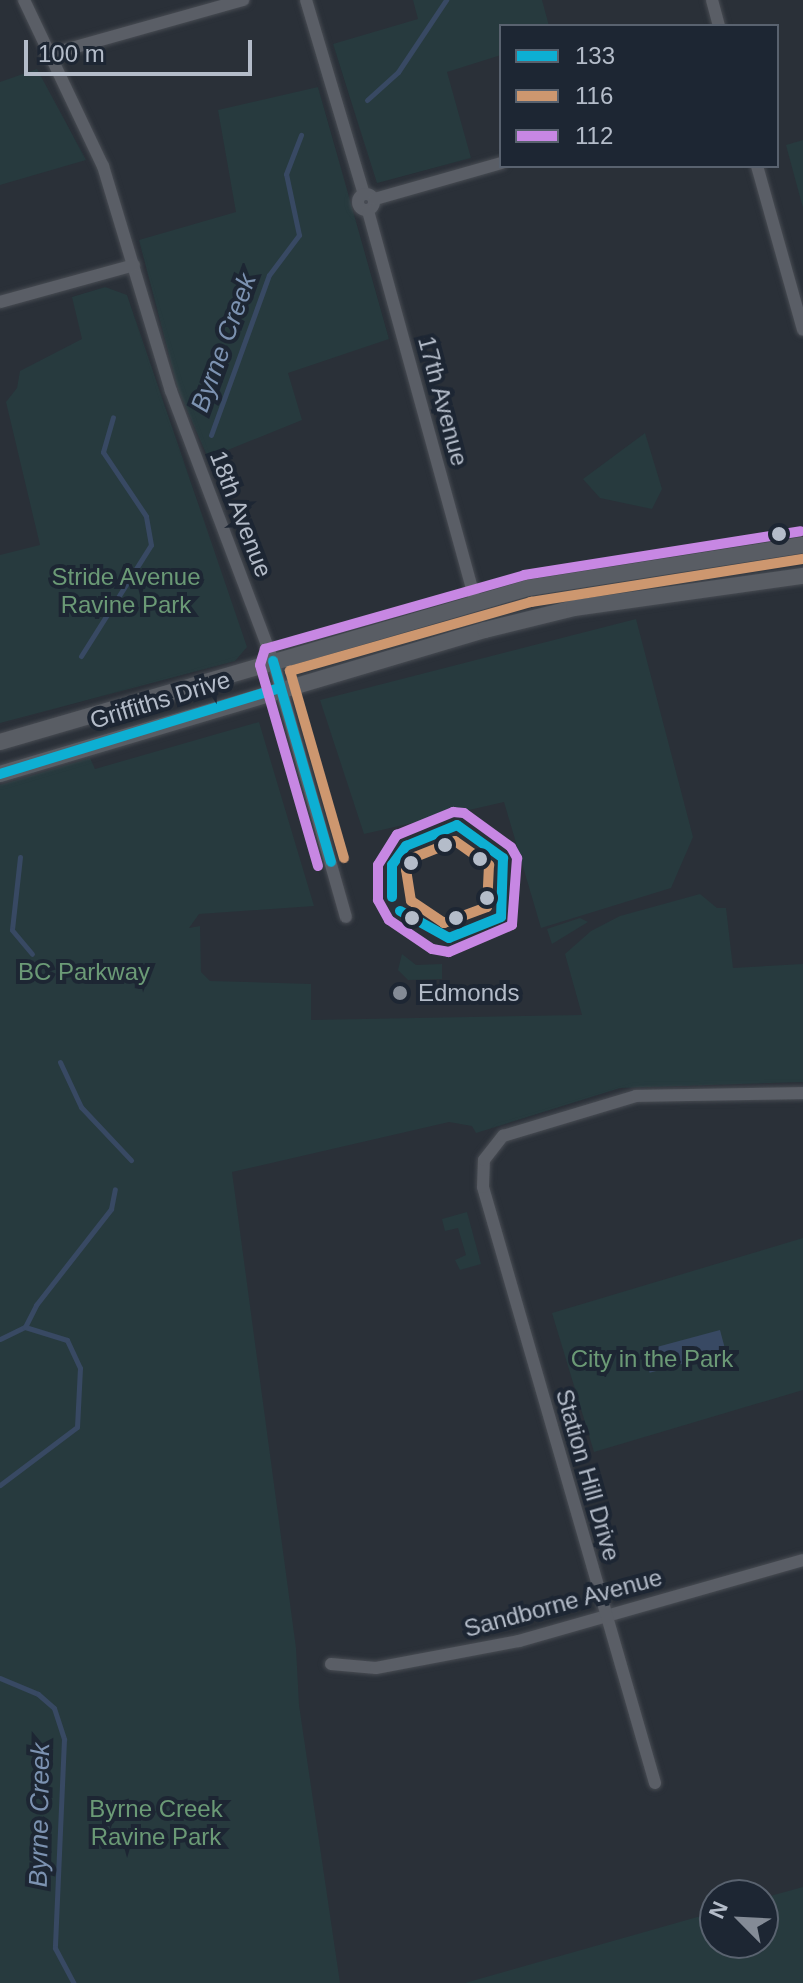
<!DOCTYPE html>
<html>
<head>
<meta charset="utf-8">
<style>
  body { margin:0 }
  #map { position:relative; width:803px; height:1983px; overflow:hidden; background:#2a3038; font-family:Helvetica,sans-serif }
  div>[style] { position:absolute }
  .green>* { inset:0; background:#273a3e }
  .water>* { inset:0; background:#384963; transform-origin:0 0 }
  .stream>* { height:5px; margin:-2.5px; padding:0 2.5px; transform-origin:2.5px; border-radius:2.5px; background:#384963 }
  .roads { filter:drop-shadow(0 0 2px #484c53) drop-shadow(0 0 2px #484c53) }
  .minor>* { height:12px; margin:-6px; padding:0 6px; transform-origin:6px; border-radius:6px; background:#5a5e66 }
  .minor>.ring { margin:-6px; padding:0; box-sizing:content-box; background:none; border:12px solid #5a5e66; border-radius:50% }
  .secondary>* { height:16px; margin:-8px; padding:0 8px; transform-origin:8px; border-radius:8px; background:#595d64 }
  .bus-1>* { height:10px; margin:-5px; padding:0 5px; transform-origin:5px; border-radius:5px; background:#0dafd3 }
  .bus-2>* { height:10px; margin:-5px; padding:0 5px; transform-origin:5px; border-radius:5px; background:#cd976f }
  .bus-3>* { height:10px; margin:-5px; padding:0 5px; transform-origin:5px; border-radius:5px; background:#c787e3 }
  .dots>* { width:22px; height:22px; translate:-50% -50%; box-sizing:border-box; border:4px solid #1d2633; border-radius:50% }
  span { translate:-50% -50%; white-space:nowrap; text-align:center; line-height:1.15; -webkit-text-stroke:8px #1d2633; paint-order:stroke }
  .street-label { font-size:24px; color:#b4bcc9 }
  .park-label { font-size:24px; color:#6b9a76 }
  .poi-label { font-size:24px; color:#b4bcc9 }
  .left { translate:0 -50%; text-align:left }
  .water-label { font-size:26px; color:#7c92b1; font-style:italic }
  .legend { position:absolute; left:499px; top:24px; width:280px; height:144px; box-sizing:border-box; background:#1d2633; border:2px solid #59626f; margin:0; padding:10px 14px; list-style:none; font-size:24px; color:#b4bcc9 }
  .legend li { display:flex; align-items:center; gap:16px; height:40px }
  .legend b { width:40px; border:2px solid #59626f }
  .north { position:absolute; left:699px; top:1879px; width:80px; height:80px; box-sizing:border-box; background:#1d2633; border:2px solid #59626f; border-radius:50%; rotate:294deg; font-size:22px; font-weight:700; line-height:32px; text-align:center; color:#b4bcc9 }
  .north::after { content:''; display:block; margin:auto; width:28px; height:36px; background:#848b96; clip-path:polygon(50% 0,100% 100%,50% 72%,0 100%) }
  .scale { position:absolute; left:24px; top:40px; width:228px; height:36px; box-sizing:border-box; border:4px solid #b4bcc9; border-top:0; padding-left:10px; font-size:24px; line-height:28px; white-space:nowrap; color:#b4bcc9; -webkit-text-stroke:6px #1d2633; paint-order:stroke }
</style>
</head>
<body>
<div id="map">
  <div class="green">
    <div style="clip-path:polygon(413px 0,542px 0,549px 26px,501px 26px,501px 55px,447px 72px,471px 158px,377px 183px,333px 44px,418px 19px)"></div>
    <div style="clip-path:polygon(37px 69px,86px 160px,0 185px,0 82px)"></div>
    <div style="clip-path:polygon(318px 87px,389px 339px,288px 373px,302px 420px,208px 458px,178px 389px,139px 240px,236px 212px,218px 110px)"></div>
    <div style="clip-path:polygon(803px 140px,803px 208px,786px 145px)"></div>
    <div style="clip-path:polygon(105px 287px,127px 295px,247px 647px,235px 661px,0 723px,0 555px,40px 545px,6px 402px,17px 388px,20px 371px,82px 339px,72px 297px)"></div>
    <div style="clip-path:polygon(645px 433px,662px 489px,652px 509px,600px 498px,583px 479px)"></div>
    <div style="clip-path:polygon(636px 619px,693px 837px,671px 888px,541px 928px,504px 802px,364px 834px,320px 700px)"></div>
    <div style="clip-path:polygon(259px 722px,314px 906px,199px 914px,189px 928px,200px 926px,201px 972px,210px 981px,311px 984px,311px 1020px,582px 1015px,565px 954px,591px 931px,620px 916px,700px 894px,717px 908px,726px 908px,733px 968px,803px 964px,803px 1082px,620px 1088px,476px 1133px,472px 1126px,449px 1122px,232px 1172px,296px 1648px,299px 1705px,340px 1983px,0 1983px,0 785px,90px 758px,95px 769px)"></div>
    <div style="clip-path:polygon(580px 918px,588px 922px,552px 944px,547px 929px)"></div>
    <div style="clip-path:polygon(402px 954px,416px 965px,442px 964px,442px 979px,408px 980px,398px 970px)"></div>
    <div style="clip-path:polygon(467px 1212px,481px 1264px,460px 1270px,455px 1260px,466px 1255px,458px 1228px,445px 1231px,442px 1219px)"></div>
    <div style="clip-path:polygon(803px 1238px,803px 1390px,594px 1452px,552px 1313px)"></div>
    <div style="clip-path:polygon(803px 1887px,803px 1983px,465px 1983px,715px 1912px,715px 1943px,763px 1943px,763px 1898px)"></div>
  </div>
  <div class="water">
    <div style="left:720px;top:1330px;width:23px;height:79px;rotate:75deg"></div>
  </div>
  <div class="stream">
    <div style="left:367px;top:100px;width:42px;rotate:-42.1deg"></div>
    <div style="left:398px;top:72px;width:87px;rotate:-56.3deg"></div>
    <div style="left:211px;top:435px;width:170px;rotate:-70.1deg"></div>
    <div style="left:269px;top:275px;width:50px;rotate:-53.1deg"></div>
    <div style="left:299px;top:235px;width:62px;rotate:-102deg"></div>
    <div style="left:286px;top:174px;width:42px;rotate:-69deg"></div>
    <div style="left:81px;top:656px;width:131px;rotate:-57.8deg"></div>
    <div style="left:151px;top:545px;width:29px;rotate:-100deg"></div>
    <div style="left:146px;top:516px;width:77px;rotate:-123.9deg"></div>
    <div style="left:103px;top:452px;width:36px;rotate:-74deg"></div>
    <div style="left:20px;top:857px;width:73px;rotate:96.3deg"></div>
    <div style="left:12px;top:930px;width:31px;rotate:50deg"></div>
    <div style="left:60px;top:1062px;width:50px;rotate:65deg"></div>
    <div style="left:81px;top:1107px;width:73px;rotate:46.7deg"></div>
    <div style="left:0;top:1339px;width:28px;rotate:-26deg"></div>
    <div style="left:0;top:1485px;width:96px;rotate:-37deg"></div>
    <div style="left:77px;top:1427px;width:59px;rotate:-87.1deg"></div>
    <div style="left:80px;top:1368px;width:31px;rotate:-115deg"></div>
    <div style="left:67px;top:1340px;width:44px;rotate:-162.8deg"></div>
    <div style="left:25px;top:1327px;width:25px;rotate:-63deg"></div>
    <div style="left:36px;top:1305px;width:122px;rotate:-52deg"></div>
    <div style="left:111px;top:1209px;width:20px;rotate:-79deg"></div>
    <div style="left:0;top:1678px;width:41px;rotate:22.8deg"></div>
    <div style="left:38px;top:1694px;width:21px;rotate:41deg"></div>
    <div style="left:54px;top:1708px;width:33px;rotate:72deg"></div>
    <div style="left:64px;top:1739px;width:209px;rotate:92.5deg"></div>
    <div style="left:55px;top:1948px;width:40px;rotate:62deg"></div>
  </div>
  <div class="roads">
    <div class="minor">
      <div style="left:24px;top:0;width:184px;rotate:64.6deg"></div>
      <div style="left:103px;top:166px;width:235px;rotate:73.2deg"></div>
      <div style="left:171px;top:391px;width:289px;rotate:69.3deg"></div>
      <div style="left:273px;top:661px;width:266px;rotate:74.1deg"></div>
      <div style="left:306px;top:0;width:202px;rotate:73.4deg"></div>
      <div style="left:712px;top:0;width:27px;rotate:75deg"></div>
      <div style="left:47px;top:55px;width:204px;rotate:-15.7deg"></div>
      <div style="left:757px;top:166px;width:170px;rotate:74.3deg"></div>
      <div class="ring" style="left:358px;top:194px;width:4px;height:4px"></div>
      <div style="left:375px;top:199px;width:131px;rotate:-15.9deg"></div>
      <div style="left:368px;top:211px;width:407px;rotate:74.6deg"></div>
      <div style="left:0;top:302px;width:139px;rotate:-15.4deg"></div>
      <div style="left:331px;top:1664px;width:45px;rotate:5.1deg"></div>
      <div style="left:376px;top:1668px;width:146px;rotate:-10.7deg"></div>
      <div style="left:519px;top:1641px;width:295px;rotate:-15.9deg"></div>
      <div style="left:655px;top:1783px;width:620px;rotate:-106.1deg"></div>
      <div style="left:483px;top:1187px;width:27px;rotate:-88deg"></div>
      <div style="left:484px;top:1160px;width:31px;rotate:-52deg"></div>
      <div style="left:503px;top:1136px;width:139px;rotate:-16.7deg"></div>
      <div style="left:636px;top:1096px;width:167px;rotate:-1deg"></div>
    </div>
    <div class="secondary">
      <div style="left:0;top:742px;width:550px;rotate:-16.26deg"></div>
      <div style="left:528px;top:588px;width:278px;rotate:-8.9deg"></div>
      <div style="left:0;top:774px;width:506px;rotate:-16.54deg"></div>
      <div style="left:485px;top:630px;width:92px;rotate:-13.9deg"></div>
      <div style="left:574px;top:608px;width:231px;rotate:-8deg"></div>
    </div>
  </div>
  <div class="bus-1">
    <div style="left:273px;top:661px;width:209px;rotate:73.9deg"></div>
    <div style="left:0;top:774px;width:293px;rotate:-17.1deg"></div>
    <div style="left:392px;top:897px;width:32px;rotate:-90deg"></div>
    <div style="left:392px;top:865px;width:24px;rotate:-54deg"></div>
    <div style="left:406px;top:846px;width:55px;rotate:-22.4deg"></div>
    <div style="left:457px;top:825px;width:57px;rotate:35.7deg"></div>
    <div style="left:503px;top:858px;width:59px;rotate:91.9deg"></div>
    <div style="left:501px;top:917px;width:56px;rotate:158deg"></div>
    <div style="left:449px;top:938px;width:56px;rotate:-151.1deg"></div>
  </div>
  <div class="bus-2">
    <div style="left:455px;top:841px;width:42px;rotate:35.2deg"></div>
    <div style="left:489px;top:865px;width:42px;rotate:92.7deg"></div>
    <div style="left:487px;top:907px;width:46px;rotate:159.6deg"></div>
    <div style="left:444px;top:923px;width:40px;rotate:-146deg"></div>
    <div style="left:411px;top:901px;width:31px;rotate:-99deg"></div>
    <div style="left:406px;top:870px;width:16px;rotate:-55deg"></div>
    <div style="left:415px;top:857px;width:43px;rotate:-21.8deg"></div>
    <div style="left:344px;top:858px;width:195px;rotate:-106.1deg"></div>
    <div style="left:290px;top:671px;width:251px;rotate:-16deg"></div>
    <div style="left:531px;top:602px;width:275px;rotate:-9deg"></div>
  </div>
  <div class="bus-3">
    <div style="left:453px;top:812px;width:11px;rotate:5deg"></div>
    <div style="left:464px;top:813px;width:58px;rotate:35.9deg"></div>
    <div style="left:511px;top:847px;width:13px;rotate:61deg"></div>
    <div style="left:517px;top:858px;width:67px;rotate:94.3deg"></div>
    <div style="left:512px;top:925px;width:69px;rotate:156.8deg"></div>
    <div style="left:449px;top:952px;width:17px;rotate:-170deg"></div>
    <div style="left:432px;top:949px;width:52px;rotate:-146deg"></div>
    <div style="left:389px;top:920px;width:23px;rotate:-119deg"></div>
    <div style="left:378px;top:900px;width:35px;rotate:-90deg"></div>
    <div style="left:378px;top:865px;width:36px;rotate:-58deg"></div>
    <div style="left:397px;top:835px;width:61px;rotate:-22.3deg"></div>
    <div style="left:318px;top:866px;width:209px;rotate:-106.1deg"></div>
    <div style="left:260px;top:665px;width:17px;rotate:-73deg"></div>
    <div style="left:265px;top:649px;width:269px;rotate:-15.9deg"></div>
    <div style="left:524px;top:575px;width:280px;rotate:-9deg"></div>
  </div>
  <div class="dots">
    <div style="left:779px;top:534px;background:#b4bcc9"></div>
    <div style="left:445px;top:845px;background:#b4bcc9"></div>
    <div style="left:480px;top:859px;background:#b4bcc9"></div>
    <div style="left:411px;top:863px;background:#b4bcc9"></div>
    <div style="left:487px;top:898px;background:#b4bcc9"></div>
    <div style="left:412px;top:918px;background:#b4bcc9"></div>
    <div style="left:456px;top:918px;background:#b4bcc9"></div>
    <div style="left:400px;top:993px;background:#848b96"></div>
  </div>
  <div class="street-label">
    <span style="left:443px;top:401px;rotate:75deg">17th Avenue</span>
    <span style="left:241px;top:514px;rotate:69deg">18th Avenue</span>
    <span style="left:160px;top:700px;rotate:-17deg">Griffiths Drive</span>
    <span style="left:588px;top:1475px;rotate:74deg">Station Hill Drive</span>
    <span style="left:563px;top:1603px;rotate:-15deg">Sandborne Avenue</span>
  </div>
  <div class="park-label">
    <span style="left:126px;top:591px">Stride Avenue<br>Ravine Park</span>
    <span style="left:84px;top:972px">BC Parkway</span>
    <span style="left:652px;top:1359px">City in the Park</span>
    <span style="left:156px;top:1823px">Byrne Creek<br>Ravine Park</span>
  </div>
  <div class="poi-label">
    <span class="left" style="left:418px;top:993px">Edmonds</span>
  </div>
  <div class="water-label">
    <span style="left:224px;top:343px;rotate:-70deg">Byrne Creek</span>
    <span style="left:40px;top:1815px;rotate:-89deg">Byrne Creek</span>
  </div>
  <ul class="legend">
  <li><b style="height:10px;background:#0dafd3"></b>133</li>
  <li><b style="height:10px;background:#cd976f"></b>116</li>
  <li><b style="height:10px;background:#c787e3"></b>112</li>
  </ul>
  <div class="north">N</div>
  <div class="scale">100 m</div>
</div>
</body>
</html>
